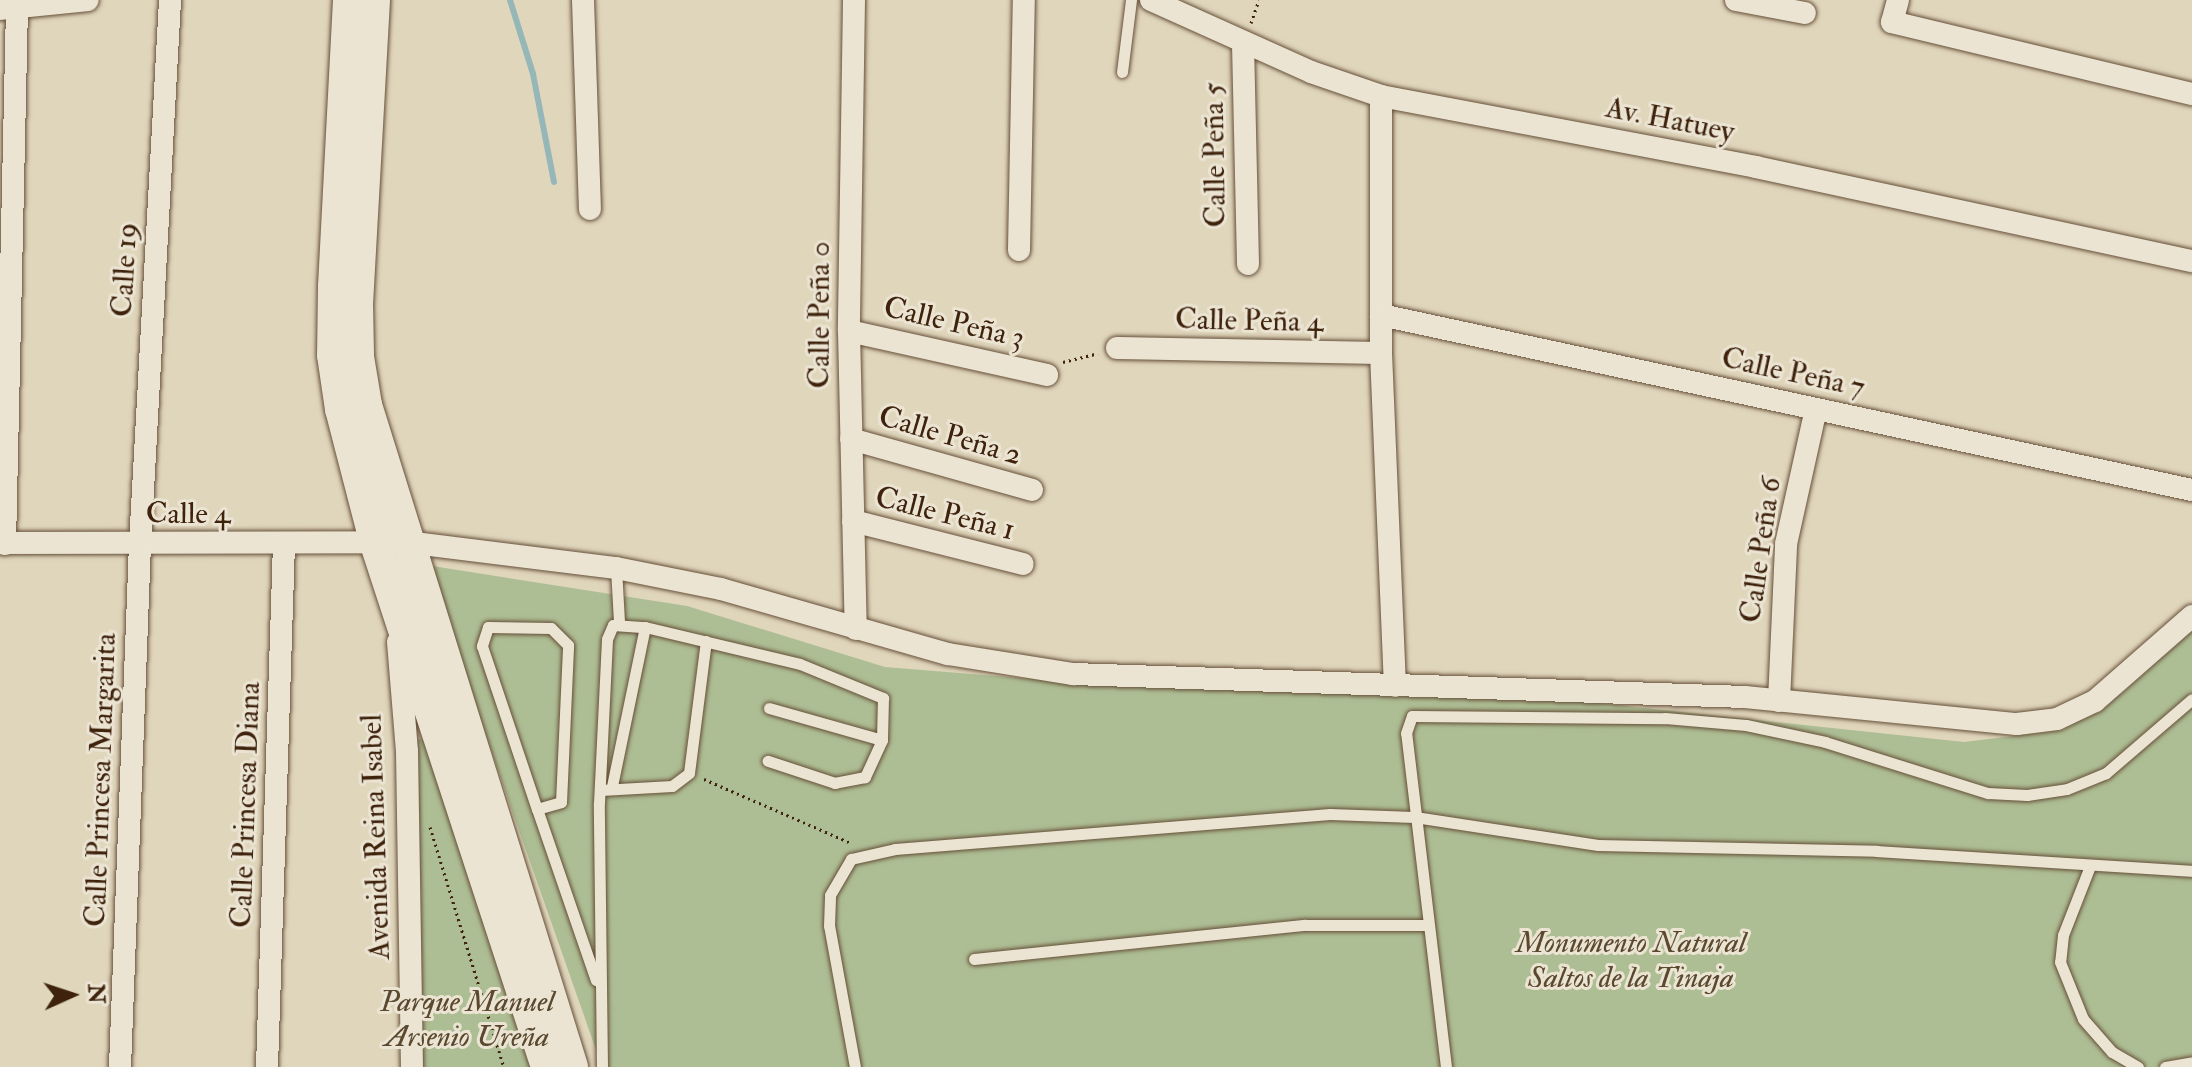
<!DOCTYPE html>
<html>
<head>
<meta charset="utf-8">
<style>
  body { margin:0 }
  #map { position:relative; width:2192px; height:1067px; overflow:hidden; background:#e0d6bc; font-family:"IM FELL Double Pica",serif }
  div>[style] { position:absolute }
  .green>* { inset:0; background:#aebe94 }
  .stream>* { height:6px; margin:-3px; padding:0 3px; transform-origin:3px; border-radius:3px; background:#96b7b8 }
  .path>* { height:3px; margin-top:-1.5px; transform-origin:0; background:repeating-linear-gradient(90deg,#3e220c 0 2px,transparent 0 6px) }
  .roads { filter:drop-shadow(0 0 2px #664f38) drop-shadow(0 0 2px #664f38) }
  .lane>* { height:11px; margin:-5.5px; padding:0 5.5px; transform-origin:5.5px; border-radius:5.5px; background:#ebe4d3 }
  .street>* { height:22px; margin:-11px; padding:0 11px; transform-origin:11px; border-radius:11px; background:#ebe4d3 }
  .secondary>* { height:32px; margin:-16px; padding:0 16px; transform-origin:16px; border-radius:16px; background:#ebe4d3 }
  span { translate:-50% -50%; white-space:nowrap; text-align:center; line-height:1.15; -webkit-text-stroke:6px #ebe4d3; paint-order:stroke }
  .street-label { font-size:30px; color:#3e220c }
  .park-label { font-size:30px; color:#5a492e; font-style:italic }
  .north { position:absolute; left:32px; top:955px; width:80px; height:80px; -webkit-text-stroke:6px #ebe4d3; paint-order:stroke; rotate:87deg; font-size:22px; font-weight:700; line-height:32px; text-align:center; color:#3e220c }
  .north::after { content:''; display:block; margin:auto; width:28px; height:36px; background:#3e220c; clip-path:polygon(50% 0,100% 100%,50% 72%,0 100%) }
</style>
</head>
<body>
<div id="map">
  <div class="green">
    <div style="clip-path:polygon(426px 565px,687px 606px,885px 667px,1118px 686px,1551px 698px,1964px 742px,2063px 730px,2122px 693px,2192px 630px,2192px 1067px,602px 1067px)"></div>
    <div style="clip-path:polygon(421px 739px,426px 743px,532px 1067px,420px 1067px,416px 740px)"></div>
  </div>
  <div class="stream">
    <div style="left:510px;top:0;width:77px;rotate:72.7deg"></div>
    <div style="left:533px;top:74px;width:110px;rotate:79deg"></div>
  </div>
  <div class="path">
    <div style="left:1251px;top:23px;width:24px;rotate:-71deg"></div>
    <div style="left:1063px;top:362px;width:36px;rotate:-14deg"></div>
    <div style="left:704px;top:779px;width:160px;rotate:23.5deg"></div>
    <div style="left:430px;top:827px;width:251px;rotate:72.9deg"></div>
  </div>
  <div class="roads">
    <div class="lane">
      <div style="left:1122px;top:72px;width:73px;rotate:-82.9deg"></div>
      <div style="left:616px;top:568px;width:53px;rotate:86.8deg"></div>
      <div style="left:769px;top:708px;width:117px;rotate:15.8deg"></div>
      <div style="left:612px;top:786px;width:162px;rotate:-78.3deg"></div>
      <div style="left:601px;top:790px;width:71px;rotate:-3.2deg"></div>
      <div style="left:672px;top:786px;width:21px;rotate:-37deg"></div>
      <div style="left:689px;top:773px;width:133px;rotate:-82.7deg"></div>
      <div style="left:537px;top:809px;width:25px;rotate:-16deg"></div>
      <div style="left:561px;top:802px;width:157px;rotate:-87.4deg"></div>
      <div style="left:568px;top:645px;width:24px;rotate:-135deg"></div>
      <div style="left:551px;top:628px;width:63px;rotate:-179.1deg"></div>
      <div style="left:488px;top:627px;width:20px;rotate:108deg"></div>
      <div style="left:482px;top:646px;width:172px;rotate:71.4deg"></div>
      <div style="left:537px;top:809px;width:181px;rotate:71deg"></div>
      <div style="left:2090px;top:866px;width:74px;rotate:111.4deg"></div>
      <div style="left:2063px;top:935px;width:27px;rotate:96deg"></div>
      <div style="left:2060px;top:962px;width:61px;rotate:68deg"></div>
      <div style="left:2083px;top:1019px;width:44px;rotate:48.7deg"></div>
      <div style="left:2112px;top:1052px;width:30px;rotate:30deg"></div>
      <div style="left:974px;top:959px;width:333px;rotate:-5.9deg"></div>
      <div style="left:1305px;top:925px;width:121px"></div>
      <div style="left:602px;top:1067px;width:264px;rotate:-90.7deg"></div>
      <div style="left:599px;top:803px;width:164px;rotate:-87.2deg"></div>
      <div style="left:607px;top:639px;width:15px;rotate:-67deg"></div>
      <div style="left:613px;top:625px;width:32px;rotate:4deg"></div>
      <div style="left:645px;top:627px;width:159px;rotate:13.4deg"></div>
      <div style="left:800px;top:664px;width:90px;rotate:22.3deg"></div>
      <div style="left:883px;top:698px;width:42px;rotate:91.4deg"></div>
      <div style="left:882px;top:740px;width:41px;rotate:114.7deg"></div>
      <div style="left:865px;top:777px;width:31px;rotate:169deg"></div>
      <div style="left:835px;top:783px;width:71px;rotate:-161.8deg"></div>
      <div style="left:855px;top:1067px;width:143px;rotate:-100.4deg"></div>
      <div style="left:829px;top:926px;width:31px;rotate:-88deg"></div>
      <div style="left:830px;top:895px;width:42px;rotate:-59.7deg"></div>
      <div style="left:851px;top:859px;width:45px;rotate:-12.8deg"></div>
      <div style="left:895px;top:849px;width:436px;rotate:-4.6deg"></div>
      <div style="left:1330px;top:814px;width:85px;rotate:2deg"></div>
      <div style="left:1415px;top:817px;width:185px;rotate:8.7deg"></div>
      <div style="left:1598px;top:845px;width:279px;rotate:1.2deg"></div>
      <div style="left:1877px;top:851px;width:316px;rotate:3.6deg"></div>
      <div style="left:1446px;top:1067px;width:336px;rotate:-96.8deg"></div>
      <div style="left:1406px;top:733px;width:18px;rotate:-71deg"></div>
      <div style="left:1412px;top:716px;width:253px;rotate:0.5deg"></div>
      <div style="left:1665px;top:718px;width:81px;rotate:4.9deg"></div>
      <div style="left:1746px;top:725px;width:81px;rotate:12.1deg"></div>
      <div style="left:1825px;top:742px;width:171px;rotate:17.4deg"></div>
      <div style="left:1988px;top:793px;width:39px;rotate:3deg"></div>
      <div style="left:2027px;top:795px;width:40px;rotate:-8.5deg"></div>
      <div style="left:2067px;top:789px;width:42px;rotate:-22.3deg"></div>
      <div style="left:2106px;top:773px;width:113px;rotate:-40.7deg"></div>
      <div style="left:2165px;top:1067px;width:27px;rotate:-10deg"></div>
    </div>
    <div class="street">
      <div style="left:583px;top:0;width:209px;rotate:88.1deg"></div>
      <div style="left:854px;top:0;width:331px;rotate:90.9deg"></div>
      <div style="left:849px;top:331px;width:298px;rotate:88.7deg"></div>
      <div style="left:1151px;top:0;width:175px;rotate:24.2deg"></div>
      <div style="left:1311px;top:72px;width:74px;rotate:18.9deg"></div>
      <div style="left:1381px;top:96px;width:382px;rotate:10.7deg"></div>
      <div style="left:1756px;top:167px;width:446px;rotate:12.2deg"></div>
      <div style="left:1736px;top:0;width:70px;rotate:10.7deg"></div>
      <div style="left:1898px;top:0;width:23px;rotate:105deg"></div>
      <div style="left:1892px;top:22px;width:309px;rotate:13.5deg"></div>
      <div style="left:0;top:9px;width:88px;rotate:-5.8deg"></div>
      <div style="left:1243px;top:43px;width:221px;rotate:88.7deg"></div>
      <div style="left:1381px;top:96px;width:257px;rotate:90deg"></div>
      <div style="left:1381px;top:353px;width:333px;rotate:87.6deg"></div>
      <div style="left:1019px;top:250px;width:250px;rotate:-88.9deg"></div>
      <div style="left:1381px;top:315px;width:830px;rotate:12.18deg"></div>
      <div style="left:849px;top:331px;width:203px;rotate:12.5deg"></div>
      <div style="left:1117px;top:348px;width:264px;rotate:1.1deg"></div>
      <div style="left:851px;top:439px;width:188px;rotate:15.7deg"></div>
      <div style="left:853px;top:521px;width:175px;rotate:14.2deg"></div>
      <div style="left:0;top:543px;width:406px;rotate:-0.1deg"></div>
      <div style="left:406px;top:542px;width:212px;rotate:7.1deg"></div>
      <div style="left:616px;top:568px;width:107px;rotate:11.3deg"></div>
      <div style="left:721px;top:589px;width:236px;rotate:16deg"></div>
      <div style="left:948px;top:654px;width:127px;rotate:9.1deg"></div>
      <div style="left:1073px;top:674px;width:672px;rotate:1.96deg"></div>
      <div style="left:1745px;top:697px;width:273px;rotate:5.7deg"></div>
      <div style="left:2017px;top:724px;width:40px;rotate:-7.1deg"></div>
      <div style="left:2057px;top:719px;width:42px;rotate:-25.3deg"></div>
      <div style="left:2095px;top:701px;width:129px;rotate:-41.2deg"></div>
      <div style="left:5px;top:544px;width:536px;rotate:-88.72deg"></div>
      <div style="left:398px;top:642px;width:109px;rotate:85.3deg"></div>
      <div style="left:407px;top:751px;width:316px;rotate:89.1deg"></div>
      <div style="left:1779px;top:701px;width:157px;rotate:-87.4deg"></div>
      <div style="left:1786px;top:544px;width:138px;rotate:-77.5deg"></div>
      <div style="left:120px;top:1067px;width:523px;rotate:-87.81deg"></div>
      <div style="left:140px;top:544px;width:545px;rotate:-86.84deg"></div>
      <div style="left:267px;top:1067px;width:523px;rotate:-88.14deg"></div>
    </div>
    <div class="secondary">
      <div style="left:349px;top:0;width:287px;rotate:93deg"></div>
      <div style="left:334px;top:287px;width:68px;rotate:90.8deg"></div>
      <div style="left:333px;top:355px;width:55px;rotate:81.6deg"></div>
      <div style="left:341px;top:409px;width:139px;rotate:75.5deg"></div>
      <div style="left:376px;top:544px;width:550px;rotate:71.89deg"></div>
      <div style="left:374px;top:0;width:303px;rotate:93.2deg"></div>
      <div style="left:357px;top:303px;width:54px;rotate:88.9deg"></div>
      <div style="left:358px;top:357px;width:49px;rotate:80.5deg"></div>
      <div style="left:366px;top:405px;width:693px;rotate:72.71deg"></div>
    </div>
  </div>
  <div class="street-label">
    <span style="left:1670px;top:120px;rotate:11deg">Av. Hatuey</span>
    <span style="left:1215px;top:155px;rotate:-91deg">Calle Peña 5</span>
    <span style="left:125px;top:270px;rotate:-87deg">Calle 19</span>
    <span style="left:820px;top:315px;rotate:-90deg">Calle Peña 0</span>
    <span style="left:1249px;top:321px;rotate:1deg">Calle Peña 4</span>
    <span style="left:954px;top:323px;rotate:13deg">Calle Peña 3</span>
    <span style="left:1793px;top:373px;rotate:12deg">Calle Peña 7</span>
    <span style="left:950px;top:436px;rotate:16deg">Calle Peña 2</span>
    <span style="left:188px;top:514px">Calle 4</span>
    <span style="left:945px;top:514px;rotate:14deg">Calle Peña 1</span>
    <span style="left:1761px;top:550px;rotate:-82deg">Calle Peña 6</span>
    <span style="left:101px;top:780px;rotate:-88deg">Calle Princesa Margarita</span>
    <span style="left:246px;top:805px;rotate:-88deg">Calle Princesa Diana</span>
    <span style="left:376px;top:837px;rotate:-92deg">Avenida Reina Isabel</span>
  </div>
  <div class="park-label">
    <span style="left:1631px;top:960px">Monumento Natural<br>Saltos de la Tinaja</span>
    <span style="left:467px;top:1019px">Parque Manuel<br>Arsenio Ureña</span>
  </div>
  <div class="north">N</div>
</div>
</body>
</html>
